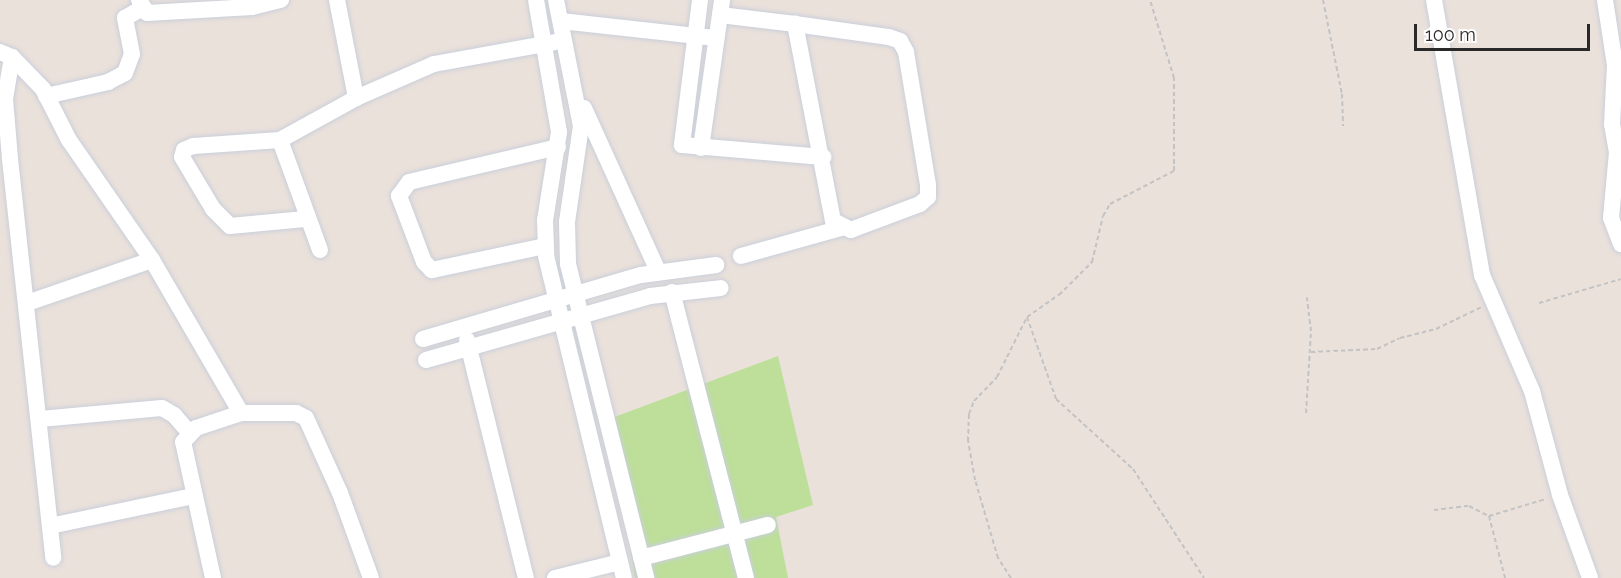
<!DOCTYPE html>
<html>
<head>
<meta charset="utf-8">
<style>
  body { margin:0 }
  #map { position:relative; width:1621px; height:578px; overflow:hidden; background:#ebe1db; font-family:Raleway,sans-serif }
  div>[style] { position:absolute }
  .green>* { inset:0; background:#bddf99 }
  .path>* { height:2px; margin-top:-1px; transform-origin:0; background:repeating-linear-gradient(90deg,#c3c3c3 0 4.5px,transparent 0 7.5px) }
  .roads { filter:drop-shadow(0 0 2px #c9cfda) drop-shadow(0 0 2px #c9cfda) }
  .minor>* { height:16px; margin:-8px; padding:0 8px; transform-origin:8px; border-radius:8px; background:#fff }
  span { translate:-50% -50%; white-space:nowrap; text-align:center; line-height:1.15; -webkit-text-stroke:4.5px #fff; paint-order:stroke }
  .scale { position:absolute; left:1414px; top:24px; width:176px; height:27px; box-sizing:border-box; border:3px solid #292929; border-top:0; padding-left:8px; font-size:18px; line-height:21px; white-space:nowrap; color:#292929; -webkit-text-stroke:4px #fff; paint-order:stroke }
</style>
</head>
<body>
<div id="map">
  <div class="green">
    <div style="clip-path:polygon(778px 356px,813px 505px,776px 517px,788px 578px,635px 578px,609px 419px)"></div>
  </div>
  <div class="path">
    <div style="left:1323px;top:0;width:96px;rotate:78.6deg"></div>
    <div style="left:1342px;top:94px;width:32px;rotate:88deg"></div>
    <div style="left:1539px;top:303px;width:85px;rotate:-16.3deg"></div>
    <div style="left:1027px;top:317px;width:87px;rotate:70.5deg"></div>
    <div style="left:1056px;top:399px;width:104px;rotate:42.3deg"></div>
    <div style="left:1133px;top:469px;width:130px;rotate:56.9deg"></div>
    <div style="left:1311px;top:352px;width:66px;rotate:-2.6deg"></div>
    <div style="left:1377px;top:349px;width:25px;rotate:-26deg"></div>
    <div style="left:1400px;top:338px;width:37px;rotate:-14deg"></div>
    <div style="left:1436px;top:329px;width:51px;rotate:-25.6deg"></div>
    <div style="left:1306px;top:413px;width:82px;rotate:-86.5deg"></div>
    <div style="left:1311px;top:331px;width:34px;rotate:-97deg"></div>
    <div style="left:1434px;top:510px;width:35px;rotate:-7deg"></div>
    <div style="left:1469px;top:506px;width:22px;rotate:27deg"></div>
    <div style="left:1489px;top:516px;width:64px;rotate:75.5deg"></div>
    <div style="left:1489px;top:516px;width:59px;rotate:-16.6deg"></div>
    <div style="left:1011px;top:578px;width:24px;rotate:-123deg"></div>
    <div style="left:998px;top:558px;width:81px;rotate:-106.4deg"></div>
    <div style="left:975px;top:480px;width:40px;rotate:-100deg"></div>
    <div style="left:968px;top:441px;width:27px;rotate:-88deg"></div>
    <div style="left:969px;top:414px;width:14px;rotate:-69deg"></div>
    <div style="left:974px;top:401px;width:33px;rotate:-46deg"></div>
    <div style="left:997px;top:377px;width:67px;rotate:-63.4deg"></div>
    <div style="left:1027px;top:317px;width:39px;rotate:-35deg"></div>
    <div style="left:1059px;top:295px;width:47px;rotate:-45deg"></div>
    <div style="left:1092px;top:262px;width:47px;rotate:-76.6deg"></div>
    <div style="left:1103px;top:216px;width:14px;rotate:-60deg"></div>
    <div style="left:1110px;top:204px;width:72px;rotate:-27.3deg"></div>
    <div style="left:1174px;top:171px;width:93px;rotate:-90deg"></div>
    <div style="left:1174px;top:78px;width:82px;rotate:-107.1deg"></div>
  </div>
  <div class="roads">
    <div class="minor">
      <div style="left:139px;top:0;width:15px;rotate:58deg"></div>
      <div style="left:147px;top:13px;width:105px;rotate:-3.3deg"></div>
      <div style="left:252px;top:7px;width:30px;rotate:-14deg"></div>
      <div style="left:337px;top:0;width:100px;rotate:79deg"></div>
      <div style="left:536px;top:0;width:134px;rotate:80.1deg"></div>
      <div style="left:559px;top:132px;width:89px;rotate:99deg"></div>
      <div style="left:545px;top:220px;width:36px;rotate:88deg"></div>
      <div style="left:546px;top:256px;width:331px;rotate:76.4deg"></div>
      <div style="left:556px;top:0;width:128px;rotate:78.8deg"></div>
      <div style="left:581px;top:126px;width:97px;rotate:98.3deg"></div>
      <div style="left:567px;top:222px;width:42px;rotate:88.6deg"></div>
      <div style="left:568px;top:264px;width:324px;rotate:76deg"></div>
      <div style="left:700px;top:0;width:146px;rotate:97.1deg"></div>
      <div style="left:682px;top:145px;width:142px;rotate:4.9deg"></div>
      <div style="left:1434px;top:0;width:279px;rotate:80.1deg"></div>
      <div style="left:1482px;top:275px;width:126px;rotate:66.7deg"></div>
      <div style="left:1532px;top:391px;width:108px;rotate:74.9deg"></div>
      <div style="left:1560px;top:495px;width:88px;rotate:70.1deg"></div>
      <div style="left:1605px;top:0;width:66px;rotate:81.3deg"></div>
      <div style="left:1615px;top:65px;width:59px;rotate:92.9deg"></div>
      <div style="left:1612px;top:124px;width:28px;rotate:80deg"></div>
      <div style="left:1617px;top:152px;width:66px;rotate:95.2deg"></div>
      <div style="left:1611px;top:218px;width:28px;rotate:69deg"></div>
      <div style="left:720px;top:15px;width:76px;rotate:6.8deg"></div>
      <div style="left:795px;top:24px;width:95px;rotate:7.9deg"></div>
      <div style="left:889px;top:37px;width:12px;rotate:20deg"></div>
      <div style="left:900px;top:41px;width:13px;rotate:61deg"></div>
      <div style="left:906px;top:52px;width:135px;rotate:80.6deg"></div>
      <div style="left:928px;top:185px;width:12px;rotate:90deg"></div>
      <div style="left:928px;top:197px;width:11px;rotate:139deg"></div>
      <div style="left:920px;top:204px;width:74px;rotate:159.4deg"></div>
      <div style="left:851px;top:230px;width:20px;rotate:-153deg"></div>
      <div style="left:833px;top:221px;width:201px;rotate:-100.9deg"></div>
      <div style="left:561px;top:21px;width:156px;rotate:6.3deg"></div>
      <div style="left:0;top:52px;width:13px;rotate:23deg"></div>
      <div style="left:12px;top:57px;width:45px;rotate:45.9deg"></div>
      <div style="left:43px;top:89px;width:57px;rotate:63deg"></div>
      <div style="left:69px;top:140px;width:146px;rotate:55.3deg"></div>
      <div style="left:152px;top:260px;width:177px;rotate:59.8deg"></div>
      <div style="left:12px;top:57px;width:43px;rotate:99.5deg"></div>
      <div style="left:5px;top:99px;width:60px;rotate:85.2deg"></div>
      <div style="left:10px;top:159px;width:401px;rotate:83.8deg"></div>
      <div style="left:46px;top:96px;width:64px;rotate:-12.7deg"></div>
      <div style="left:108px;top:82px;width:19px;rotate:-28deg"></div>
      <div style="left:125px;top:73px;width:20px;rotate:-70deg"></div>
      <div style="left:132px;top:54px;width:37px;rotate:-101deg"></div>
      <div style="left:125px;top:18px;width:20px;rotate:-30deg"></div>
      <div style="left:584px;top:108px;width:179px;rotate:65.6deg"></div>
      <div style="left:280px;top:140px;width:87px;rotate:176.1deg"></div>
      <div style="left:193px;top:146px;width:10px;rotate:156deg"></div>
      <div style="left:184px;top:150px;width:7px;rotate:106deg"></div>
      <div style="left:182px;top:157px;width:61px;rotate:59.2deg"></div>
      <div style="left:213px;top:209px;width:24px;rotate:45deg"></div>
      <div style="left:230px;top:226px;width:75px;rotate:-5.3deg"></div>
      <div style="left:701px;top:148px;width:149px;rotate:-81.9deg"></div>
      <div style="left:545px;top:246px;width:116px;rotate:168deg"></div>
      <div style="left:432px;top:270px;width:11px;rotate:-135deg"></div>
      <div style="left:424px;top:262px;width:71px;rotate:-110.7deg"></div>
      <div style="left:399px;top:196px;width:17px;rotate:-54deg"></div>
      <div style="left:409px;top:182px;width:153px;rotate:-13.2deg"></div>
      <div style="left:320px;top:250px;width:117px;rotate:-110deg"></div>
      <div style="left:280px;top:140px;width:87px;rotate:-28.9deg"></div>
      <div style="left:356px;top:98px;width:85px;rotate:-23.6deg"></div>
      <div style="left:434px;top:64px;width:123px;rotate:-10.3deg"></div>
      <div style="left:741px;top:256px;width:104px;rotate:-15.6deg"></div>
      <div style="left:672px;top:292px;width:295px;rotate:75.5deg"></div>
      <div style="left:27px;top:303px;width:132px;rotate:-19deg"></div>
      <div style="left:423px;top:339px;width:227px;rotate:-16.4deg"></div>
      <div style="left:641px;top:275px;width:76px;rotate:-7.6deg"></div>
      <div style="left:467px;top:340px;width:245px;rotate:76.1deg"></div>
      <div style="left:426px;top:360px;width:233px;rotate:-15.9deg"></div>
      <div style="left:650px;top:296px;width:71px;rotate:-6.4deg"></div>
      <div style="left:40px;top:419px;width:122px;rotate:-5.2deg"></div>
      <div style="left:162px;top:408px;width:14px;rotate:30deg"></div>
      <div style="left:174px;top:415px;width:23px;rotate:49deg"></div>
      <div style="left:50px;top:526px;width:147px;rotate:-11.8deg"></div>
      <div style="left:641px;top:558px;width:131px;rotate:-14.6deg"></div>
      <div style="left:213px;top:578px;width:139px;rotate:-102.4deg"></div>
      <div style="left:183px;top:442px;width:19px;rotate:-47deg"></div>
      <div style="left:196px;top:428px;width:47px;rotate:-18.4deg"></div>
      <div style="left:241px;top:413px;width:55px"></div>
      <div style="left:296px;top:413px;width:11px;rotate:27deg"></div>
      <div style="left:306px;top:418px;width:82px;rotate:65.6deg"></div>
      <div style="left:340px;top:493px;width:90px;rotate:70deg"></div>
      <div style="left:555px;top:578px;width:67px;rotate:-13.8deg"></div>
    </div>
  </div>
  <div class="scale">100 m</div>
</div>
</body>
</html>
